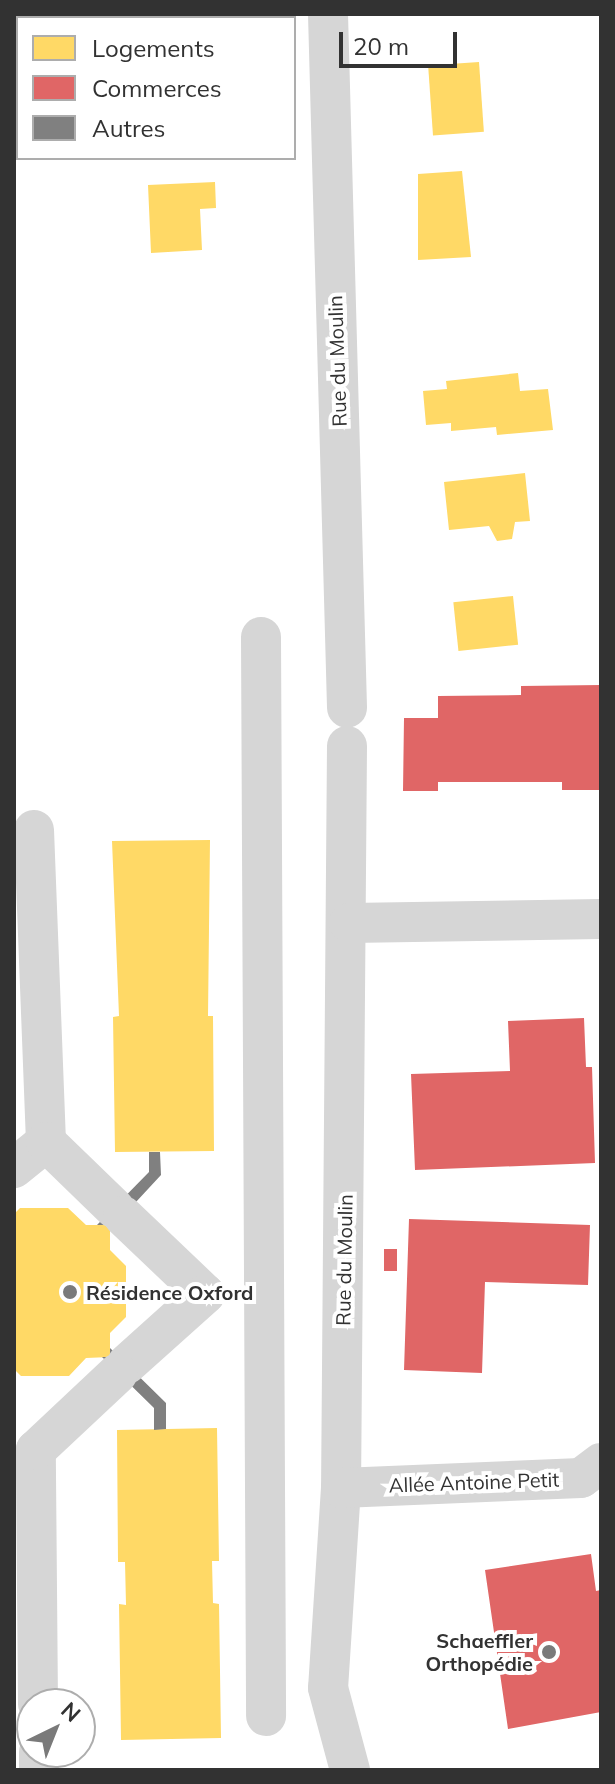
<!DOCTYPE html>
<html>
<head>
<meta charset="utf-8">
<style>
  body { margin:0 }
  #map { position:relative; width:615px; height:1784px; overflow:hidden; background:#fff; font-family:Mulish,sans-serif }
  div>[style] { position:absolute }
  .homes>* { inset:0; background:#ffd966; transform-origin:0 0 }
  .shops>* { inset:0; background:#e06666; transform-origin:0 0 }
  .building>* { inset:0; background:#808080 }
  .street>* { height:40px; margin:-20px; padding:0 20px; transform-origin:20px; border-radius:20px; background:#d6d6d6 }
  .dots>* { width:22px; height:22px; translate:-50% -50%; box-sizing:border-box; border:4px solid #fff; border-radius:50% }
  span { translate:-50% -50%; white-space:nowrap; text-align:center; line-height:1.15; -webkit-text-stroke:8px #fff; paint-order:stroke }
  .street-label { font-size:20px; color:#323232 }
  .poi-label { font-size:20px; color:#323232; font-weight:700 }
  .left { translate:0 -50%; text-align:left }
  .right { translate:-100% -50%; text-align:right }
  .frame { position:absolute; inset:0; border:16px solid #323232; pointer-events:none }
  .legend { position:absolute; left:16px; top:16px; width:280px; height:144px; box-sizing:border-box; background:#fff; border:2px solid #adadad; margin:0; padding:10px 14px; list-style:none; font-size:24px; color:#323232 }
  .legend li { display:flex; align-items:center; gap:16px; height:40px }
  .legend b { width:40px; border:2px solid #adadad }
  .north { position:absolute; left:16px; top:1688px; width:80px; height:80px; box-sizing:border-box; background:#fff; border:2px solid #adadad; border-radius:50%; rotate:43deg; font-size:22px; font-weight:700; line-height:32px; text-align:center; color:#323232 }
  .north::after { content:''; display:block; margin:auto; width:28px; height:36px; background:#7a7a7a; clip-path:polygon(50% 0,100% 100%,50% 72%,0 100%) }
  .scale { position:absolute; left:339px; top:32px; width:118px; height:36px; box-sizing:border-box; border:4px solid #323232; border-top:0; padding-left:10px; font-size:24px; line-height:28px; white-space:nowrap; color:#323232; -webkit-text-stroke:6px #fff; paint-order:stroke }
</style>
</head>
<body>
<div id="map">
  <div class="homes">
    <div style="left:479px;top:62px;width:70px;height:51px;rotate:86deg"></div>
    <div style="left:14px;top:99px;width:4px;height:59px"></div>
    <div style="clip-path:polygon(462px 171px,471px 257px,418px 260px,418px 174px)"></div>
    <div style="clip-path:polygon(215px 182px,216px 208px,200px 209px,202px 250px,151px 253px,148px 185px)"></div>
    <div style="clip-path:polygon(518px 373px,520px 391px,548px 389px,553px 430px,497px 435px,496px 427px,451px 431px,451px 423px,426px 425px,423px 391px,447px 389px,446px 381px)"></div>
    <div style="clip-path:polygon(525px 473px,530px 521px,515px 522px,512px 539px,497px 541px,489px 526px,449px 530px,444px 482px)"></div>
    <div style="left:513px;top:596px;width:49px;height:60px;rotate:84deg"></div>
    <div style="clip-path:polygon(210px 840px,208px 1016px,213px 1016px,214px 1151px,115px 1152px,113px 1017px,119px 1016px,112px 841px)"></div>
    <div style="clip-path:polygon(20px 1208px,68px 1208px,86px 1225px,110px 1225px,110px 1250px,126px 1266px,126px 1317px,110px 1333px,110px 1357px,86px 1358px,69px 1376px,21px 1376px,14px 1369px,14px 1214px)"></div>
    <div style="clip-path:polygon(217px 1428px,219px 1561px,212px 1561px,213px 1603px,219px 1604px,221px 1738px,121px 1740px,119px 1604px,126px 1605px,125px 1562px,118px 1562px,117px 1430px)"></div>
  </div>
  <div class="shops">
    <div style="clip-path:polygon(601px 685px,601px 790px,562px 790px,562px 782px,438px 782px,438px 791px,403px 791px,404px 718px,438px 718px,438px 696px,521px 695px,521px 686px)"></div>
    <div style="clip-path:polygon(584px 1018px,586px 1067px,592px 1067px,595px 1163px,415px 1170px,411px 1074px,510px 1071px,508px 1021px)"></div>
    <div style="clip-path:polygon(409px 1219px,590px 1225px,588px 1285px,485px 1282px,482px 1373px,404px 1370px)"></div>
    <div style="left:384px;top:1249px;width:13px;height:22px"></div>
    <div style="clip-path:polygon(591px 1554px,596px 1591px,601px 1590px,601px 1712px,508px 1729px,485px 1570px)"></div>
  </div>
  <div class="building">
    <div style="clip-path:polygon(149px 1152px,160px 1152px,161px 1175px,110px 1230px,110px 1225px,97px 1225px,149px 1172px)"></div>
    <div style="clip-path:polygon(110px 1348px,166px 1403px,166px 1429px,154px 1430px,154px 1408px,102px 1357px,110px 1357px)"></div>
  </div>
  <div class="street">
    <div style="left:328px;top:14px;width:694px;rotate:88.43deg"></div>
    <div style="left:261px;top:637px;width:1079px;rotate:89.73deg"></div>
    <div style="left:347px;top:746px;width:742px;rotate:90.46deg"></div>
    <div style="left:341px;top:1488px;width:200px;rotate:93.7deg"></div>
    <div style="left:328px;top:1688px;width:85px;rotate:75deg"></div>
    <div style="left:34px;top:830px;width:312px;rotate:87.8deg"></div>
    <div style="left:349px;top:923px;width:252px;rotate:-0.9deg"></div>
    <div style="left:14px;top:1168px;width:41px;rotate:-39.1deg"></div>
    <div style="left:46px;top:1142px;width:95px;rotate:44.1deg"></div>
    <div style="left:123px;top:1216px;width:113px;rotate:43.6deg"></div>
    <div style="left:205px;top:1294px;width:105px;rotate:138.1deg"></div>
    <div style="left:341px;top:1488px;width:240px;rotate:-2.4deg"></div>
    <div style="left:581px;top:1478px;width:25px;rotate:-37deg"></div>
    <div style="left:38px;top:1704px;width:254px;rotate:-90.5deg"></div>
    <div style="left:36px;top:1450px;width:112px;rotate:-43.2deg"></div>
    <div style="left:39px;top:1752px;width:18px;rotate:90deg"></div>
  </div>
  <div class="dots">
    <div style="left:70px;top:1292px;background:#7a7a7a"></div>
    <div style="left:549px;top:1652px;background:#7a7a7a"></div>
  </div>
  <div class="street-label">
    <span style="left:337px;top:361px;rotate:-92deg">Rue du Moulin</span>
    <span style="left:344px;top:1260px;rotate:-89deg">Rue du Moulin</span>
    <span style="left:474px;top:1482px;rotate:-2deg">Allée Antoine Petit</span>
  </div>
  <div class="poi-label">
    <span class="left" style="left:86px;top:1292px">Résidence Oxford</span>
    <span class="right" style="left:533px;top:1652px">Schaeffler<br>Orthopédie</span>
  </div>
  <div class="frame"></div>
  <ul class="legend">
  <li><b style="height:22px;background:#ffd966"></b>Logements</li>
  <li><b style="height:22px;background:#e06666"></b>Commerces</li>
  <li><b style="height:22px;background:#808080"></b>Autres</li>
  </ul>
  <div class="north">N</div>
  <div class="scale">20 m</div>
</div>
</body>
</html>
